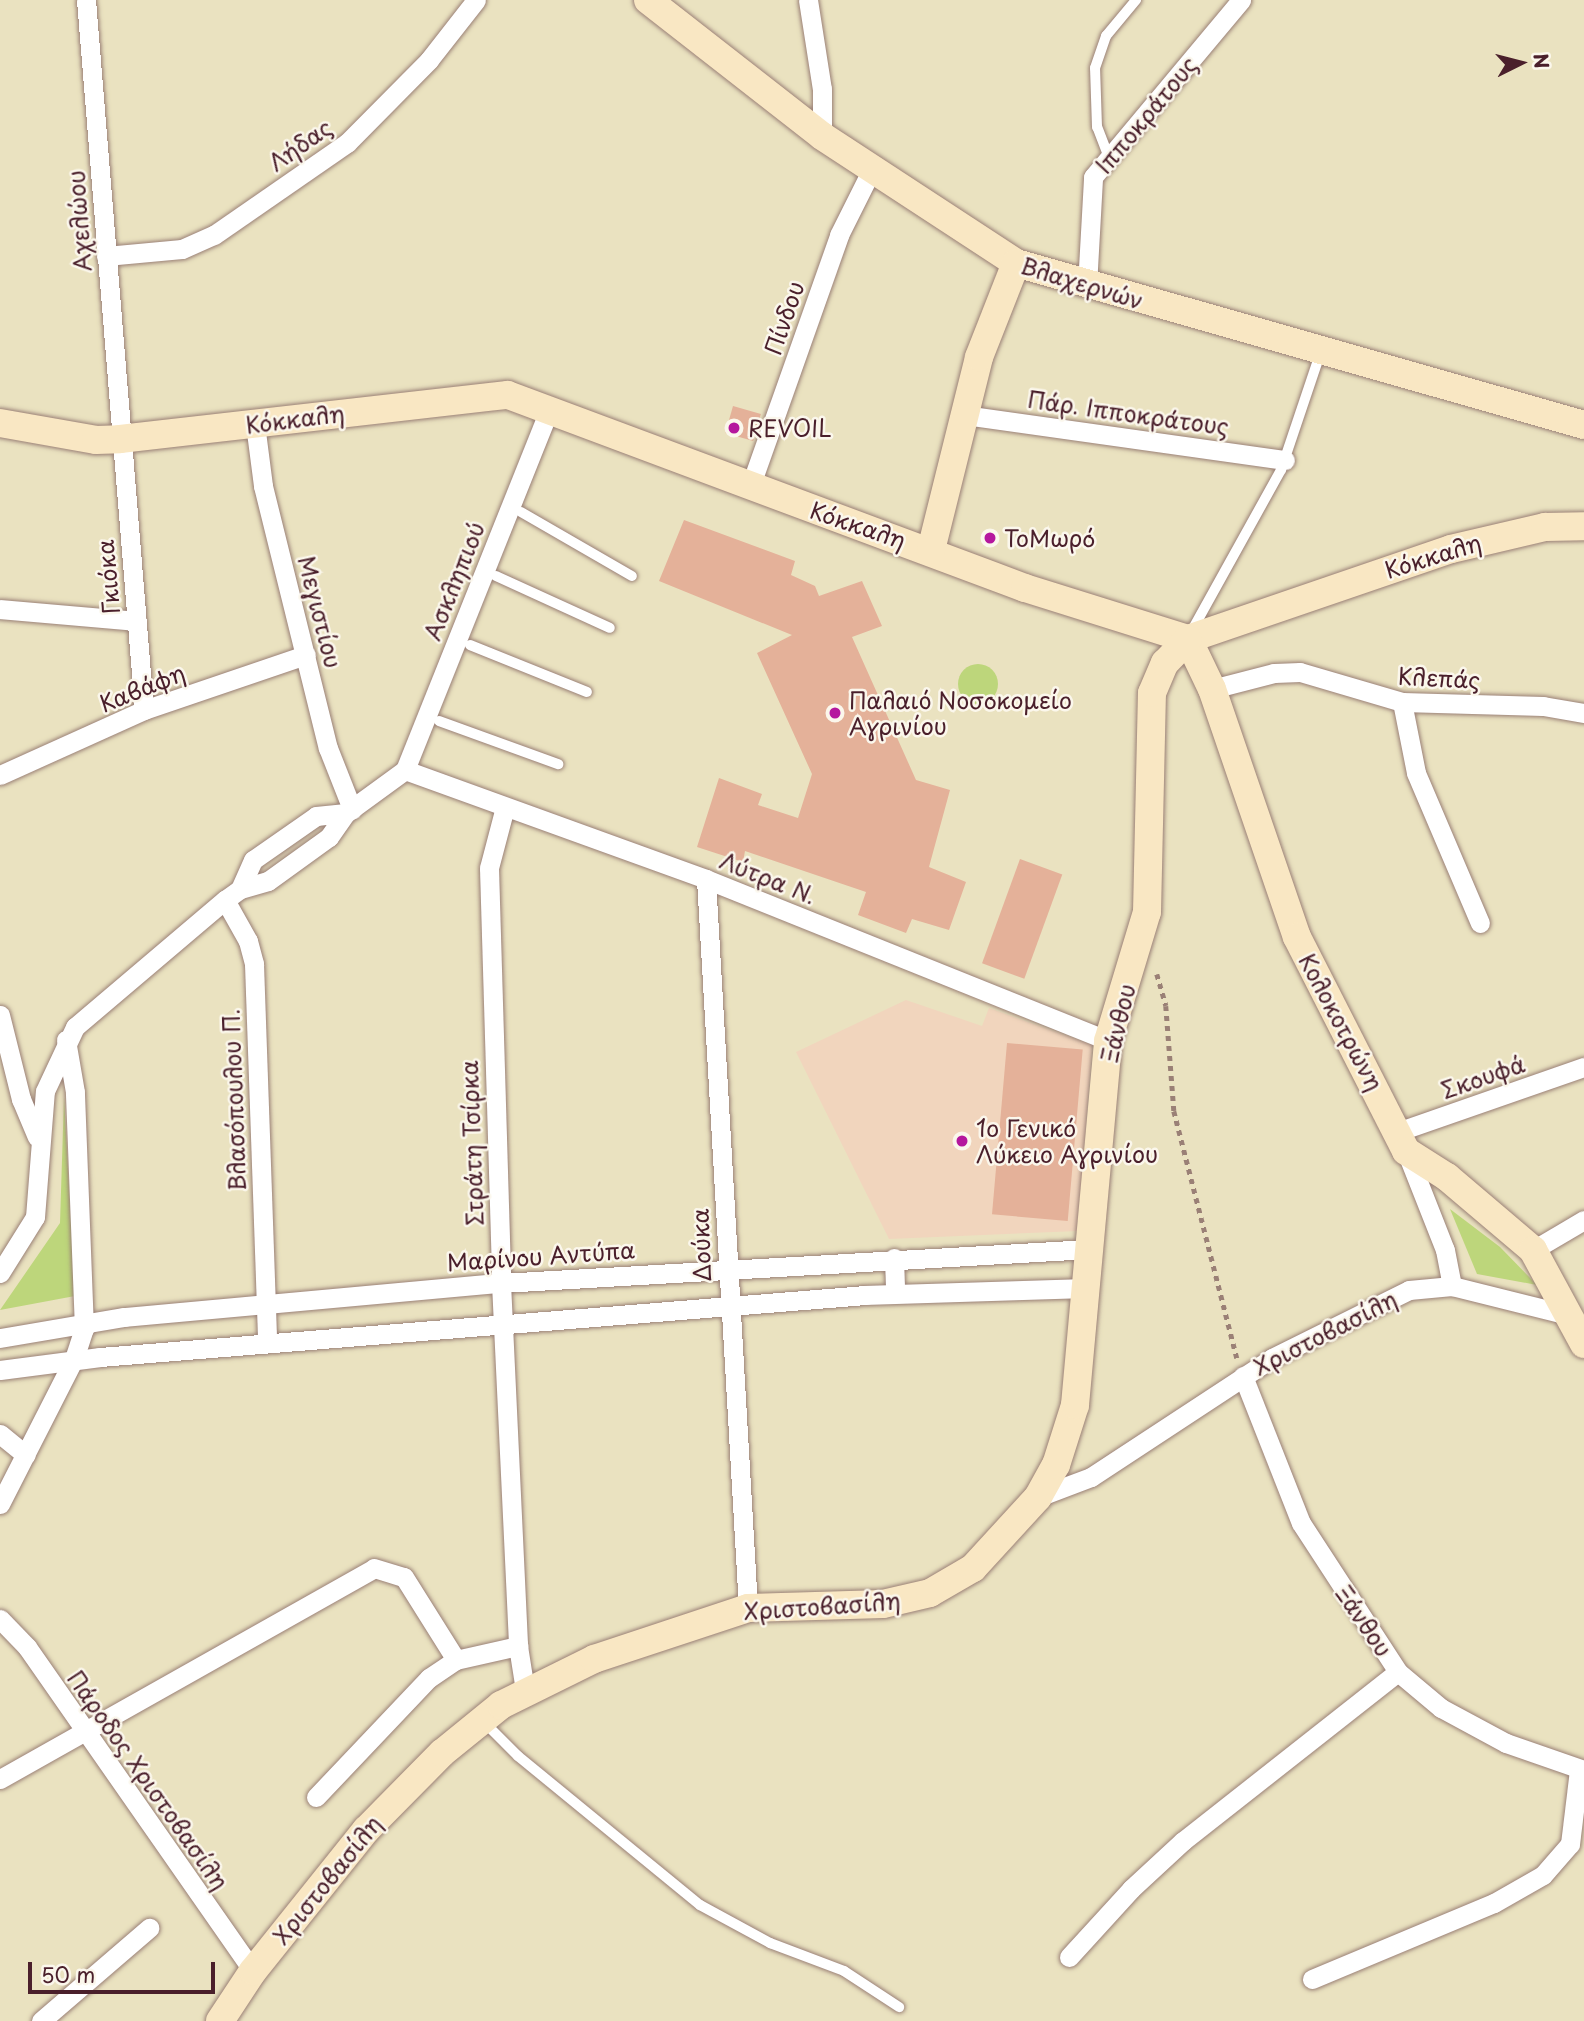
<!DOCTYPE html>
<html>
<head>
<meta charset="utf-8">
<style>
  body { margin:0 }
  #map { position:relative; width:1584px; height:2021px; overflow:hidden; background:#eae2c0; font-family:"Playpen Sans",sans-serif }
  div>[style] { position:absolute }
  .built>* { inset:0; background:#f1d5bd }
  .green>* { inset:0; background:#bdd67b }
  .round { border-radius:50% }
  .building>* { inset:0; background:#e4b199; transform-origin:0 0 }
  .path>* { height:4.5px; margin-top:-2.25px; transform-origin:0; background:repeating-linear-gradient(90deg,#9a8076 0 5px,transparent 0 10px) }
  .roads { filter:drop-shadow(0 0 2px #9a8076) drop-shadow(0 0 2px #9a8076) }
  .lane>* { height:10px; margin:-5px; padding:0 5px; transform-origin:5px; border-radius:5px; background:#fff }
  .street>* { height:19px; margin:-9.5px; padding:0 9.5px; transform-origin:9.5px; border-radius:9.5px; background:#fff }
  .secondary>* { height:28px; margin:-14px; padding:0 14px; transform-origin:14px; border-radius:14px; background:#f9e7c3 }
  .dots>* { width:19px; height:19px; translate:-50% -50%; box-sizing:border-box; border:4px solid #fbf7ec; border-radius:50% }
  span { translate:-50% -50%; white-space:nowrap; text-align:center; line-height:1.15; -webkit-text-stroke:5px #fbf7ec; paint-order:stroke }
  .street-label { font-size:23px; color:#4a1f2b }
  .poi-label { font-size:23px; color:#4a1f2b }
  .left { translate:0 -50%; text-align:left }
  .north { position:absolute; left:1486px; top:28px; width:70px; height:70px; -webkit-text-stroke:5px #fbf7ec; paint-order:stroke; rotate:84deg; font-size:19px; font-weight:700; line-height:28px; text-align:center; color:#4a1f2b }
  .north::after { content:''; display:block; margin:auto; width:24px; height:32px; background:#4a1f2b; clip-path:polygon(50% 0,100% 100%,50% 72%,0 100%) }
  .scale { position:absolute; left:28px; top:1962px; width:187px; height:32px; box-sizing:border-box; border:4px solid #4a1f2b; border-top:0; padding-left:9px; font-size:21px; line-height:24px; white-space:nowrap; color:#4a1f2b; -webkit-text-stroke:5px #fbf7ec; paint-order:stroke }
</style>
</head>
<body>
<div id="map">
  <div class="built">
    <div style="clip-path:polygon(906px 1000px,982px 1026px,989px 1008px,1092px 1045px,1078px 1231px,889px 1239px,796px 1052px)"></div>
  </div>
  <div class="green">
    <div class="round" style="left:958px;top:664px;width:40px;height:40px"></div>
    <div style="clip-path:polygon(64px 1097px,75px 1296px,0 1310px,60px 1223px)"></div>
    <div style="clip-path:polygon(1450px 1209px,1500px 1247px,1537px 1285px,1477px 1274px)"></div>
  </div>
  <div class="building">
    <div style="left:733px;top:406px;width:29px;height:28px;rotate:16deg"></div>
    <div style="clip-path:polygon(684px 520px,795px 561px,791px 575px,815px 586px,819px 596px,862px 581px,882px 626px,852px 637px,916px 780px,950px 790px,929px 867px,966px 882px,949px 930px,912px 919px,906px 933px,858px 915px,866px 892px,745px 851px,743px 862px,697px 847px,719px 778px,762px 794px,758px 805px,798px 818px,812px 774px,757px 653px,792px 635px,659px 581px)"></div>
    <div style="left:1020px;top:859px;width:45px;height:111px;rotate:20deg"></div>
    <div style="left:1007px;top:1043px;width:76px;height:172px;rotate:5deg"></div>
  </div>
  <div class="path">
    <div style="left:1157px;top:974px;width:33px;rotate:74deg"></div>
    <div style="left:1166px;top:1006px;width:105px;rotate:85.6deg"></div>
    <div style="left:1174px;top:1111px;width:255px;rotate:75.7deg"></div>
  </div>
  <div class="roads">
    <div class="lane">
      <div style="left:1108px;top:155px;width:30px;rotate:-111deg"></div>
      <div style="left:1097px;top:127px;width:59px;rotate:-91.9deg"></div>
      <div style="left:1095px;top:68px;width:34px;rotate:-71deg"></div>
      <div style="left:1106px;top:36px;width:47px;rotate:-50.2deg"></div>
      <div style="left:521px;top:512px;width:128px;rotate:30deg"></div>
      <div style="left:496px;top:576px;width:125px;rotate:24.5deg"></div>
      <div style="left:1190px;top:634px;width:188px;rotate:-61deg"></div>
      <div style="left:1281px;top:470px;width:126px;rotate:-71.4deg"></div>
      <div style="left:470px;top:645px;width:126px;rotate:21.9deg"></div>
      <div style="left:439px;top:721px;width:127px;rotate:19.9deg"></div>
      <div style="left:483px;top:1721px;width:49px;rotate:45deg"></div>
      <div style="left:518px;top:1756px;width:235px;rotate:39.3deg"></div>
      <div style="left:700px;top:1905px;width:80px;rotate:28.5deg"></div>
      <div style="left:770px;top:1943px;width:79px;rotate:20.7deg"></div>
      <div style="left:844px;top:1971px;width:66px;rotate:33.2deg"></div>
    </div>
    <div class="street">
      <div style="left:86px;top:0;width:712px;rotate:85.33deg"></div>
      <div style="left:808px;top:0;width:90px;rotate:81.1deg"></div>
      <div style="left:822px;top:89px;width:47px;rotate:90deg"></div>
      <div style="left:106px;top:256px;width:76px;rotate:-5.3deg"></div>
      <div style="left:182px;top:249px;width:35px;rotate:-24deg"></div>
      <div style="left:214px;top:235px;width:162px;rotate:-34.7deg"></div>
      <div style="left:347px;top:143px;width:117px;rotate:-45.3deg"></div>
      <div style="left:429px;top:60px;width:76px;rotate:-51.9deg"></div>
      <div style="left:1087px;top:286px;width:109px;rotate:-86.8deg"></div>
      <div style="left:1093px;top:177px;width:231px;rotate:-50.1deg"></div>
      <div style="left:964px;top:415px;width:324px;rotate:8deg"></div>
      <div style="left:255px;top:424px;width:63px;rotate:82.6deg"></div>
      <div style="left:263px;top:486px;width:270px;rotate:76.1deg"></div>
      <div style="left:328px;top:748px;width:66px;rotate:68.5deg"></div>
      <div style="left:750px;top:487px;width:267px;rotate:-70.5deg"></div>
      <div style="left:839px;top:235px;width:74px;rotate:-63.4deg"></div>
      <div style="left:0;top:609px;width:137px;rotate:5deg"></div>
      <div style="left:1212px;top:689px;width:64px;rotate:-14.5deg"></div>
      <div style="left:1274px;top:673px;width:26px;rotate:-2deg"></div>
      <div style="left:1300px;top:672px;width:106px;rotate:16.4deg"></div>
      <div style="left:1402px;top:702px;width:141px;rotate:1.6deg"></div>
      <div style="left:1543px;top:706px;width:42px;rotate:9.7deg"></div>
      <div style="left:1402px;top:702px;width:72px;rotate:78.8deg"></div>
      <div style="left:1416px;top:773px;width:163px;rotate:66.9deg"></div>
      <div style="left:405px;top:770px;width:320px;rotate:19.9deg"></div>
      <div style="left:706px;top:879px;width:433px;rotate:21.9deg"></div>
      <div style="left:0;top:775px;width:158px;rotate:-24.3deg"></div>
      <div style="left:144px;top:710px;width:171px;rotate:-18.8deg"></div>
      <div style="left:505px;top:807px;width:63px;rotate:104.7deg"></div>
      <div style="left:489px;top:868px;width:415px;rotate:88.3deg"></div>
      <div style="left:501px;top:1283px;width:363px;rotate:87.3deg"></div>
      <div style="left:518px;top:1646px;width:45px;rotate:81deg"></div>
      <div style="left:706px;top:879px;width:730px;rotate:86.7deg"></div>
      <div style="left:240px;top:889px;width:32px;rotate:-66deg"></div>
      <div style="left:253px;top:860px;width:77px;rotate:-34.9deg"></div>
      <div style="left:316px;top:816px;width:30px;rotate:-6deg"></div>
      <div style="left:225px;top:900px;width:47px;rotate:60.7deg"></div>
      <div style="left:248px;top:941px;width:24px;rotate:75deg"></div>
      <div style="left:254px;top:964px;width:378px;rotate:88deg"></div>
      <div style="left:0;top:1015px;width:87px;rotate:76deg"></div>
      <div style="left:21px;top:1099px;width:41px;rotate:67.2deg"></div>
      <div style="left:1397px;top:1132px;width:198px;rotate:-19.2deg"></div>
      <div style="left:1406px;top:1151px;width:106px;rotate:68.5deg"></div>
      <div style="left:1445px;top:1250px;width:37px;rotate:79deg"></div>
      <div style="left:1533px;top:1250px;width:59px;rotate:-30.5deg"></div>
      <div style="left:894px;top:1258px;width:35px;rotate:88deg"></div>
      <div style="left:0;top:1273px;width:66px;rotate:-58deg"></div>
      <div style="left:35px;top:1217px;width:126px;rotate:-85.5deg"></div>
      <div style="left:45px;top:1091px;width:71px;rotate:-64.9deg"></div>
      <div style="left:75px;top:1027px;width:197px;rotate:-40.3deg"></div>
      <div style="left:225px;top:900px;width:19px;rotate:-36deg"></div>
      <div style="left:240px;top:889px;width:29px;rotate:-16deg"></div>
      <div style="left:268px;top:881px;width:75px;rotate:-35.8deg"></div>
      <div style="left:329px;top:837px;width:29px;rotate:-55deg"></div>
      <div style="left:346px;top:813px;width:73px;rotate:-36.1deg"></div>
      <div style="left:405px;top:770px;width:388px;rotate:-68.2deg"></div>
      <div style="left:0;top:1338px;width:126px;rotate:-9.6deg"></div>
      <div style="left:124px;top:1317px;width:379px;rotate:-5.2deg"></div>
      <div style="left:501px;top:1283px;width:588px;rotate:-3.31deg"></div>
      <div style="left:0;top:1370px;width:101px;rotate:-7.4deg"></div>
      <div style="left:100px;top:1357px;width:768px;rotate:-4.63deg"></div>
      <div style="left:865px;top:1295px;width:220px;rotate:-1.8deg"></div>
      <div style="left:1243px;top:1376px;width:158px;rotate:68.5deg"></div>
      <div style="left:1301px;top:1523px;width:178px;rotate:56.9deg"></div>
      <div style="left:1398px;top:1672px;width:56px;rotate:39.9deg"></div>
      <div style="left:1441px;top:1708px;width:74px;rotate:28.3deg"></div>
      <div style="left:1506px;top:1743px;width:83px;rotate:19.1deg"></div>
      <div style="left:0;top:1434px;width:33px;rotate:39deg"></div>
      <div style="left:1038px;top:1497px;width:57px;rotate:-20.7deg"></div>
      <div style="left:1091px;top:1477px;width:217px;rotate:-33.3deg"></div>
      <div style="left:1272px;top:1358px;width:153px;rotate:-26.4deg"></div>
      <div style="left:1409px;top:1290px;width:43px;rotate:-5.3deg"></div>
      <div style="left:1452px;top:1286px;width:124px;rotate:14deg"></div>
      <div style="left:0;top:1504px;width:163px;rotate:-63deg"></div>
      <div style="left:74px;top:1359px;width:32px;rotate:-72deg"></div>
      <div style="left:84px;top:1329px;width:237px;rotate:-92.2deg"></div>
      <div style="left:75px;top:1092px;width:53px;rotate:-99.8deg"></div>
      <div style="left:0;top:1619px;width:39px;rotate:46deg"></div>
      <div style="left:27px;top:1647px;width:395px;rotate:55.1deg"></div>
      <div style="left:0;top:1779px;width:429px;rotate:-29.4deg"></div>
      <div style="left:374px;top:1568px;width:31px;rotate:17deg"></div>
      <div style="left:404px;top:1577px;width:98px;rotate:57.9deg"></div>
      <div style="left:316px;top:1797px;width:164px;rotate:-46.5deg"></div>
      <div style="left:429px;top:1678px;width:32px;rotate:-34deg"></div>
      <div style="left:456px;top:1660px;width:64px;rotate:-12.7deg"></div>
      <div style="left:1069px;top:1957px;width:92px;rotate:-47.6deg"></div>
      <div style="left:1131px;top:1889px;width:71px;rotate:-42.7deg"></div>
      <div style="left:1183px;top:1841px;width:273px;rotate:-38.2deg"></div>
      <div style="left:1312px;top:1979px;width:197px;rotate:-22.7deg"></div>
      <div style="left:1494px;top:1903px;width:56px;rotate:-29.7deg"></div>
      <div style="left:1543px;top:1875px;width:41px;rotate:-48.9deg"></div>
      <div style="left:1570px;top:1844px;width:75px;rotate:-83.1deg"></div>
      <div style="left:41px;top:2021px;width:143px;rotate:-40.7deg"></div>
    </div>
    <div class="secondary">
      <div style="left:648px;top:0;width:221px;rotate:38deg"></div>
      <div style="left:822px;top:136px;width:232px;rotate:33.2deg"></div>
      <div style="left:1016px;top:263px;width:591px;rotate:15.92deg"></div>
      <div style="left:0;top:423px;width:97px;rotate:10deg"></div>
      <div style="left:96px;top:440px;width:24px;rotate:-2deg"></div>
      <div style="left:120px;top:439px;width:390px;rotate:-6.5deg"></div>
      <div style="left:508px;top:395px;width:552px;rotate:20.47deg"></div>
      <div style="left:1025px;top:588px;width:171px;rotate:17.4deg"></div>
      <div style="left:1188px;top:639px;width:278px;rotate:-18.9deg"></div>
      <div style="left:1451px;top:549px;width:97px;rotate:-13.2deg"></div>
      <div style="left:1545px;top:527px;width:39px;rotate:-1deg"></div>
      <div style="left:931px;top:550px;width:199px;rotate:-76deg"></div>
      <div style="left:979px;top:357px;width:101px;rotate:-68.5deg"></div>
      <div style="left:1188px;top:639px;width:55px;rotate:64.4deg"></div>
      <div style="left:1212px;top:689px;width:262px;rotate:71.1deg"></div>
      <div style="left:1297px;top:937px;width:240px;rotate:63deg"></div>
      <div style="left:1406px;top:1151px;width:49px;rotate:32.4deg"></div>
      <div style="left:1447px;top:1177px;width:113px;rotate:40.3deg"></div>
      <div style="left:1533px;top:1250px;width:107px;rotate:61.5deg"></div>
      <div style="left:220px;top:2021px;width:60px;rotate:-56.6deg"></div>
      <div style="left:253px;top:1971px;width:181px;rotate:-51.3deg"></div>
      <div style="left:366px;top:1830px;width:108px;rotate:-45.4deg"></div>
      <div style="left:442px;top:1753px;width:76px;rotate:-39.1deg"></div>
      <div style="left:501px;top:1705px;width:104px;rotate:-26.3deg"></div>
      <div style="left:594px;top:1659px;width:162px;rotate:-18.3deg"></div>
      <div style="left:748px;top:1608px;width:135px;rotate:-1.7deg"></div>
      <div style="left:883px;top:1604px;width:48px;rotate:-13.2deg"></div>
      <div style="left:930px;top:1593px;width:50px;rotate:-30.2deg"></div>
      <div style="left:973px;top:1568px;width:96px;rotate:-47.5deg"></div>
      <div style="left:1038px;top:1497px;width:37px;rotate:-61deg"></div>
      <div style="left:1056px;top:1465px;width:63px;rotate:-72.4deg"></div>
      <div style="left:1075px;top:1405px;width:365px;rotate:-84.8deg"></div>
      <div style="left:1108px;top:1041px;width:135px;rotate:-73.2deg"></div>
      <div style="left:1147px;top:912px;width:219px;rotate:-88.7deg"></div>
      <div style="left:1152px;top:693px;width:33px;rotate:-67deg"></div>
      <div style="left:1165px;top:663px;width:33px;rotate:-46deg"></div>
    </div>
  </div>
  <div class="dots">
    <div style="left:734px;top:428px;background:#b5179e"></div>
    <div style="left:990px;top:538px;background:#b5179e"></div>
    <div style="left:835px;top:713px;background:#b5179e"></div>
    <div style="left:962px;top:1141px;background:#b5179e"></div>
  </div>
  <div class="street-label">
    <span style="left:1146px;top:115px;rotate:-50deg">Ιπποκράτους</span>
    <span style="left:300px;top:145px;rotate:-35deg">Λήδας</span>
    <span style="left:79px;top:221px;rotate:-94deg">Αχελώου</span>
    <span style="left:1082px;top:283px;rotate:17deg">Βλαχερνών</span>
    <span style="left:784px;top:318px;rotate:-71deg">Πίνδου</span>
    <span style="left:1128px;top:413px;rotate:8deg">Πάρ. Ιπποκράτους</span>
    <span style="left:295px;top:419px;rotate:-7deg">Κόκκαλη</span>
    <span style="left:858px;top:525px;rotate:19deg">Κόκκαλη</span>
    <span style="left:1433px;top:556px;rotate:-17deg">Κόκκαλη</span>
    <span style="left:108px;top:577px;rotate:-95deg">Γκιόκα</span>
    <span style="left:454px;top:581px;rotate:-68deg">Ασκληπιού</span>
    <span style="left:320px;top:612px;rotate:76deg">Μεγιστίου</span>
    <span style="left:1439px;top:678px;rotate:3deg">Κλεπάς</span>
    <span style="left:142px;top:688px;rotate:-22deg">Καβάφη</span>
    <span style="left:768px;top:878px;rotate:22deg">Λύτρα Ν.</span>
    <span style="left:1341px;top:1022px;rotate:62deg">Κολοκοτρώνη</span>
    <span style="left:1118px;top:1023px;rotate:-76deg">Ξάνθου</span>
    <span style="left:1483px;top:1077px;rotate:-19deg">Σκουφά</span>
    <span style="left:234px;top:1100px;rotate:-92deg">Βλασόπουλου Π.</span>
    <span style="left:472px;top:1143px;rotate:-92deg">Στράτη Τσίρκα</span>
    <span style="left:701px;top:1245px;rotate:-92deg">Δούκα</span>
    <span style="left:541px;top:1256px;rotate:-4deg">Μαρίνου Αντύπα</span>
    <span style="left:1325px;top:1333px;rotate:-27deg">Χριστοβασίλη</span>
    <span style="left:822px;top:1606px;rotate:-4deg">Χριστοβασίλη</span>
    <span style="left:1364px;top:1621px;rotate:56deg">Ξάνθου</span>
    <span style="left:148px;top:1780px;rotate:55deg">Πάροδος Χριστοβασίλη</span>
    <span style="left:327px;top:1880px;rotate:-51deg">Χριστοβασίλη</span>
  </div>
  <div class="poi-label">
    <span class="left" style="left:748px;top:428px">REVOIL</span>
    <span class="left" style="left:1004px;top:538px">ΤοΜωρό</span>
    <span class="left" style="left:849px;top:713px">Παλαιό Νοσοκομείο<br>Αγρινίου</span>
    <span class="left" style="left:976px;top:1141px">1ο Γενικό<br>Λύκειο Αγρινίου</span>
  </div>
  <div class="north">N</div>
  <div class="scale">50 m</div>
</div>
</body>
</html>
